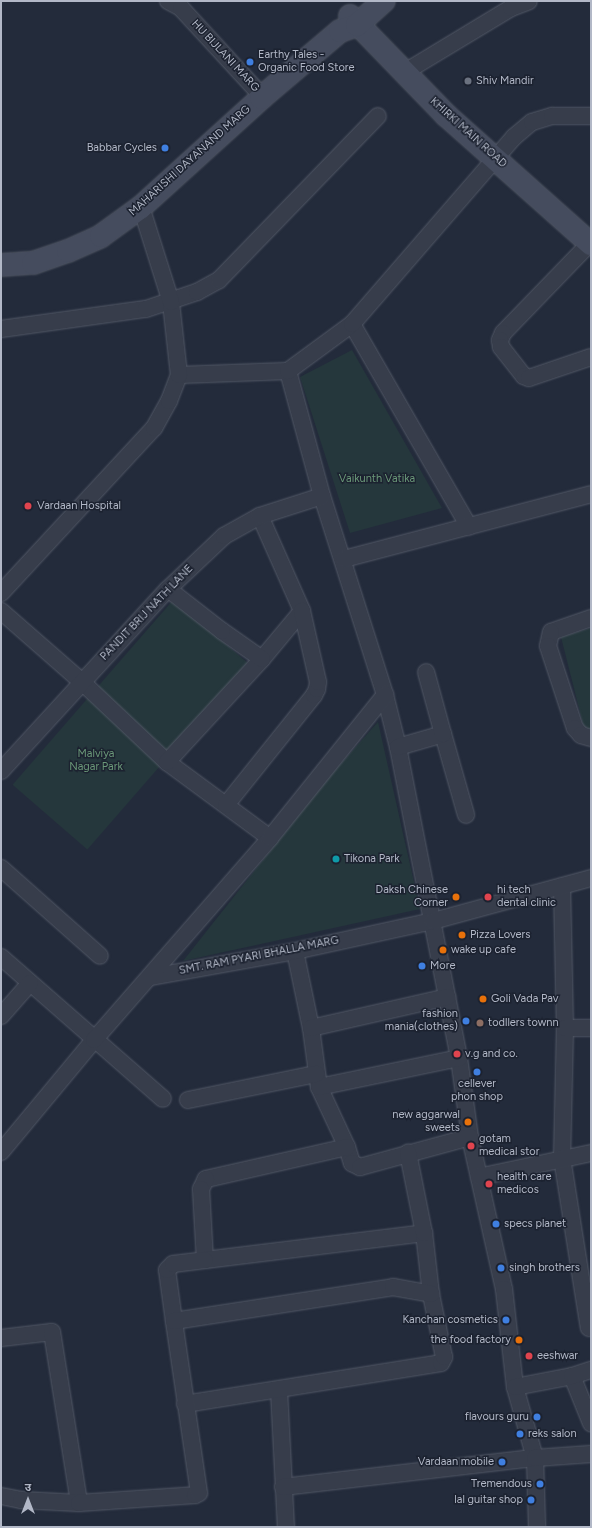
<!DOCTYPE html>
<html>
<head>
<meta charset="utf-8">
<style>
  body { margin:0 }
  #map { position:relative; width:592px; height:1528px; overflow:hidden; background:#232b3b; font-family:Figtree,"Noto Sans Devanagari",sans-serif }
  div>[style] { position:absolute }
  .green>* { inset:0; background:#25373c; transform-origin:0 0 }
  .roads { filter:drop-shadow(0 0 1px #525866) drop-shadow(0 0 1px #525866) }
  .street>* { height:16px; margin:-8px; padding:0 8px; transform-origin:8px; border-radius:8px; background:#373d4b }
  .secondary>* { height:22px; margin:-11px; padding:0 11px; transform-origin:11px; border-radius:11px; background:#454c5e }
  .dots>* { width:11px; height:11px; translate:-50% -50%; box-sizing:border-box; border:2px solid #1c2230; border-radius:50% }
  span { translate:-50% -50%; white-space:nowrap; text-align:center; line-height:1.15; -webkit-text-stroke:3px #1c2230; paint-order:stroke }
  .street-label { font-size:11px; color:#b2b8c7 }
  .poi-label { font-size:11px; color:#b2b8c7 }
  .left { translate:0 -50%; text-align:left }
  .right { translate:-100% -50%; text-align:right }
  .park-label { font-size:11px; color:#6a9878 }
  .frame { position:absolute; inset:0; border:2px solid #b2b8c7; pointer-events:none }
  .north { position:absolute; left:8px; top:1480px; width:40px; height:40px; -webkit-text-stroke:3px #1c2230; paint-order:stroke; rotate:0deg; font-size:11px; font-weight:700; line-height:16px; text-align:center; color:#b2b8c7 }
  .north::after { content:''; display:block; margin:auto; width:14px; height:18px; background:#b2b8c7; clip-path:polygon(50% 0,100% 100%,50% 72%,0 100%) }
</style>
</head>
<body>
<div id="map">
  <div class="green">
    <div style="clip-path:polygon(352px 350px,442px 508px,350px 533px,300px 377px)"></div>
    <div style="left:174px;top:599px;width:99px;height:246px;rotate:41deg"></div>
    <div style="clip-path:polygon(591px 628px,591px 735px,586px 736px,561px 637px)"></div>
    <div style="clip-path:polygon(378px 722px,420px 909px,183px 961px,327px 779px)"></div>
  </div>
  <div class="roads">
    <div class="street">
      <div style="left:168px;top:1px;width:15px;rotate:28deg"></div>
      <div style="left:181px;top:8px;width:120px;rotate:47.4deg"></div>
      <div style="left:405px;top:72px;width:124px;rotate:-31.1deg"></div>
      <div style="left:511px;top:8px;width:19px;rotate:-21deg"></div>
      <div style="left:590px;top:243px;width:125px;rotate:134deg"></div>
      <div style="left:503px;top:333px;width:8px;rotate:113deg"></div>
      <div style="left:500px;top:340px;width:7px;rotate:82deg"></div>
      <div style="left:501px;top:347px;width:37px;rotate:52deg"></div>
      <div style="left:524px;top:376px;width:5px;rotate:22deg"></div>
      <div style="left:529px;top:378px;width:65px;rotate:-18.7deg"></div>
      <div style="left:352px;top:324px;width:234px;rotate:60deg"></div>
      <div style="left:1px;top:329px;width:146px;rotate:-7.9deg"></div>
      <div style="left:146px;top:309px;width:54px;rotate:-18.4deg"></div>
      <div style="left:197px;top:292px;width:25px;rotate:-29deg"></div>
      <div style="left:219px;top:280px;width:228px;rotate:-45.9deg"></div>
      <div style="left:288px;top:371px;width:130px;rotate:74.8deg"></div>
      <div style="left:322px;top:496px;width:209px;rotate:72.4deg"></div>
      <div style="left:385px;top:695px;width:54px;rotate:76deg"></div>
      <div style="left:398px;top:747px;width:317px;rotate:78.9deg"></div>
      <div style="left:459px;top:1058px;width:80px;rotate:82.1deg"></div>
      <div style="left:470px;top:1137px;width:156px;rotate:77.4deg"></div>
      <div style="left:504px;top:1289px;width:99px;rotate:83.6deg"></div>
      <div style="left:515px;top:1387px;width:74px;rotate:74.3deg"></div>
      <div style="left:535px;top:1458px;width:69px;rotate:88.3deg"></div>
      <div style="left:179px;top:375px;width:109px;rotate:-2.1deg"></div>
      <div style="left:288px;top:371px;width:79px;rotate:-36.3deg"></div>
      <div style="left:352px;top:324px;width:247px;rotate:-49.1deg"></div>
      <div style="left:514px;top:137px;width:23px;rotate:-40deg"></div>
      <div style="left:532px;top:122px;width:21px;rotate:-17deg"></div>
      <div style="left:552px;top:116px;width:39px"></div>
      <div style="left:260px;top:516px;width:104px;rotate:66.1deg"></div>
      <div style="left:302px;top:611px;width:62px;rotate:129.8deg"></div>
      <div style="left:344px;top:559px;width:255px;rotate:-14.7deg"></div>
      <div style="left:1px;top:593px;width:225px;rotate:-47.2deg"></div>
      <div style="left:154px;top:428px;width:31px;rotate:-61deg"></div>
      <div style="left:169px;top:401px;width:28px;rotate:-69deg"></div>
      <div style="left:179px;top:375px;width:73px;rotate:-96.3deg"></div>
      <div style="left:171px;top:302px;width:100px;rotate:-107.5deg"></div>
      <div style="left:1px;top:611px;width:108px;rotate:41.2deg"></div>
      <div style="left:82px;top:682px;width:117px;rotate:43.3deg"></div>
      <div style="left:167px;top:762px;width:128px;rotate:36.4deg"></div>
      <div style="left:591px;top:618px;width:42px;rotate:160.7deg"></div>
      <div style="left:551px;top:632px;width:14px;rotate:102deg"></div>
      <div style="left:548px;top:646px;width:86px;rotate:71.8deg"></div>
      <div style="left:575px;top:728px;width:9px;rotate:49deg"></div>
      <div style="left:581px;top:735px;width:10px;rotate:17deg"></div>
      <div style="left:443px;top:734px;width:84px;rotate:74.1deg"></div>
      <div style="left:398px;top:747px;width:47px;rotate:-16.1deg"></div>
      <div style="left:443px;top:734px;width:64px;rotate:-105.3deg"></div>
      <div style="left:167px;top:762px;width:140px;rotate:-47.3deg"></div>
      <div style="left:262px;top:659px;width:49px;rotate:-145deg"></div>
      <div style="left:222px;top:631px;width:68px;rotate:-142.1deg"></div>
      <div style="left:1px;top:771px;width:247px;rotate:-47.5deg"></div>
      <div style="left:168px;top:589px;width:77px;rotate:-43.4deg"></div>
      <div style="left:224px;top:536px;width:41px;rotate:-29.1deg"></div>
      <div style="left:260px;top:516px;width:65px;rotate:-17.9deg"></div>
      <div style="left:226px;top:805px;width:141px;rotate:-51.3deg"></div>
      <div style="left:314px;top:695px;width:7px;rotate:-63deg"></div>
      <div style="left:317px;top:689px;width:7px;rotate:-82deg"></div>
      <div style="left:318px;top:682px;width:73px;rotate:-102.7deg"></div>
      <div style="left:1px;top:868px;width:132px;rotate:41.6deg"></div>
      <div style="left:562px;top:886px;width:142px;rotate:88.8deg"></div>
      <div style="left:565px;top:1028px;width:130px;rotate:91.3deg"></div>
      <div style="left:562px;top:1158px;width:172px;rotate:81deg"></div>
      <div style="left:295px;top:951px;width:79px;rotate:78.3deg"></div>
      <div style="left:311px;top:1028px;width:60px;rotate:82.3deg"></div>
      <div style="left:319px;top:1087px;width:66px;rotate:65deg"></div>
      <div style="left:347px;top:1147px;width:17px;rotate:73deg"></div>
      <div style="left:352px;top:1163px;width:9px;rotate:27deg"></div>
      <div style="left:360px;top:1167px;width:114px;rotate:-15.3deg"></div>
      <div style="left:1px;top:957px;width:215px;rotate:41.2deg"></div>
      <div style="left:151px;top:977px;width:146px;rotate:-10.2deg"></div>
      <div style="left:295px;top:951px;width:141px;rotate:-12.3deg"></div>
      <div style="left:433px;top:921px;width:164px;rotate:-15.2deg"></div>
      <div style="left:1px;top:1016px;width:44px;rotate:-48.7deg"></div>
      <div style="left:311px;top:1028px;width:140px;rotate:-12.8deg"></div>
      <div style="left:565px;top:1028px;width:26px"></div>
      <div style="left:319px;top:1087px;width:143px;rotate:-11.7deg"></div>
      <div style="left:188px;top:1100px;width:131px;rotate:-11.5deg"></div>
      <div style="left:347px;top:1147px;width:145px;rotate:167.2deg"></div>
      <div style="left:206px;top:1179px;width:11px;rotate:117deg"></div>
      <div style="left:201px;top:1189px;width:71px;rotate:86.8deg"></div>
      <div style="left:205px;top:1260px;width:221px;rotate:-7deg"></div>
      <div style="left:1px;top:1152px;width:146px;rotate:-50.3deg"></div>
      <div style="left:94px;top:1040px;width:268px;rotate:-48.9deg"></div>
      <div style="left:270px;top:838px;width:184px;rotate:-51.2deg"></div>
      <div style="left:479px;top:1177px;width:115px;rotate:-12.1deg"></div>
      <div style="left:174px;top:1321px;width:51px;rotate:-97.8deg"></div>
      <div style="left:167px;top:1270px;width:8px;rotate:-45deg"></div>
      <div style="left:173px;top:1264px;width:32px;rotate:-7deg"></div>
      <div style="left:1px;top:1338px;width:51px;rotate:-6.7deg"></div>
      <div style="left:52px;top:1332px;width:173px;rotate:81deg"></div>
      <div style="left:572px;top:1376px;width:51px;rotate:68deg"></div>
      <div style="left:515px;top:1387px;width:58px;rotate:-10.9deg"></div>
      <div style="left:572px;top:1376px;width:20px;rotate:-18deg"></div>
      <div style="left:279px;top:1390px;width:137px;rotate:87.1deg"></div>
      <div style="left:185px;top:1404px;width:259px;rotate:-9.1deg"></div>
      <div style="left:441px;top:1363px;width:7px;rotate:-63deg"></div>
      <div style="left:444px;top:1357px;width:64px;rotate:-101.7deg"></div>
      <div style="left:431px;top:1294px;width:61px;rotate:-96.5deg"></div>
      <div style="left:424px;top:1233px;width:82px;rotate:-101.3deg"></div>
      <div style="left:283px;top:1487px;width:254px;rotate:-6.6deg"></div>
      <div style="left:535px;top:1458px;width:56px;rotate:-4.1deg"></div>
      <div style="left:1px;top:1496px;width:20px;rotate:11deg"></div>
      <div style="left:21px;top:1500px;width:58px;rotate:3deg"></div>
      <div style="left:79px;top:1503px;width:116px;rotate:-3.9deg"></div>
      <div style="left:195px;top:1495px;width:4px;rotate:-27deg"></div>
      <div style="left:199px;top:1493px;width:174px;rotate:-98.3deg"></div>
      <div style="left:174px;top:1321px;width:222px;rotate:-8.8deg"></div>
      <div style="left:393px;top:1287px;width:39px;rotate:10deg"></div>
    </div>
    <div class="secondary">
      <div style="left:350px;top:16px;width:138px;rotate:45.9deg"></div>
      <div style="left:446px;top:115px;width:194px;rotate:41.7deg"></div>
      <div style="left:1px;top:265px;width:32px;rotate:-4deg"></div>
      <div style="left:33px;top:263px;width:37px;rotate:-19deg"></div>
      <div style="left:68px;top:251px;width:36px;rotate:-24deg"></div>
      <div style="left:101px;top:236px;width:49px;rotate:-35.9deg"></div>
      <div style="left:141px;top:207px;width:162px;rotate:-42.2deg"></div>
      <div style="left:261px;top:98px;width:104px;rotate:-40.3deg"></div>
      <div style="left:340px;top:31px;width:18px;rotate:-19deg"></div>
      <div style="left:357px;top:25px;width:36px;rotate:-42deg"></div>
    </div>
  </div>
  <div class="dots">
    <div style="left:250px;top:62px;background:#3f7fe0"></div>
    <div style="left:468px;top:81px;background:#6b7280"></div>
    <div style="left:165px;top:148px;background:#3f7fe0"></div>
    <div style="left:28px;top:506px;background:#e0444e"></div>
    <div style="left:336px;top:859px;background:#0f9aa8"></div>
    <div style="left:456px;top:897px;background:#e8710a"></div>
    <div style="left:488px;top:897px;background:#e0444e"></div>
    <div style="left:462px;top:935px;background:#e8710a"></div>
    <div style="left:443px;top:950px;background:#e8710a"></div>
    <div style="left:422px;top:966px;background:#3f7fe0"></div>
    <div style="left:483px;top:999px;background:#e8710a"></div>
    <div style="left:466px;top:1021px;background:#3f7fe0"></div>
    <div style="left:480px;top:1023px;background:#8d6e63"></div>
    <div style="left:457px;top:1054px;background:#e0444e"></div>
    <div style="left:477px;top:1072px;background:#3f7fe0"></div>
    <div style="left:468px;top:1122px;background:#e8710a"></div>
    <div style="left:471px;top:1146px;background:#e0444e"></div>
    <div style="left:489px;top:1184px;background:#e0444e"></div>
    <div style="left:496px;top:1224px;background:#3f7fe0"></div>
    <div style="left:501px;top:1268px;background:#3f7fe0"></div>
    <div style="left:506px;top:1320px;background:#3f7fe0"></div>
    <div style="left:519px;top:1340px;background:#e8710a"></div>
    <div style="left:529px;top:1356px;background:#e0444e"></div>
    <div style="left:537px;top:1417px;background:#3f7fe0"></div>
    <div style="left:520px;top:1434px;background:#3f7fe0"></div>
    <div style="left:502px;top:1462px;background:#3f7fe0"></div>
    <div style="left:540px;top:1484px;background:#3f7fe0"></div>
    <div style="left:531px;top:1500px;background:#3f7fe0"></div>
  </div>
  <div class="street-label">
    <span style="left:225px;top:56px;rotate:47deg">HU BIJLANI MARG</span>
    <span style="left:468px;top:133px;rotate:42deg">KHIRKI MAIN ROAD</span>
    <span style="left:190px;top:161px;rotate:-42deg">MAHARISHI DAYANAND MARG</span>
    <span style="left:147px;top:613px;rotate:-46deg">PANDIT BRIJ NATH LANE</span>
    <span style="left:259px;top:956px;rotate:-11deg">SMT. RAM PYARI BHALLA MARG</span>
  </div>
  <div class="poi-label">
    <span class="left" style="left:258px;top:62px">Earthy Tales -<br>Organic Food Store</span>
    <span class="left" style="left:476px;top:81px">Shiv Mandir</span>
    <span class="right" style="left:157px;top:148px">Babbar Cycles</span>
    <span class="left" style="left:37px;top:506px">Vardaan Hospital</span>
    <span class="left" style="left:344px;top:859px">Tikona Park</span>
    <span class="right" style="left:448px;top:897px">Daksh Chinese<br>Corner</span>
    <span class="left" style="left:497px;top:897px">hi tech<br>dental clinic</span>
    <span class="left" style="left:470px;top:935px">Pizza Lovers</span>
    <span class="left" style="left:451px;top:950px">wake up cafe</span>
    <span class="left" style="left:430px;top:966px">More</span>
    <span class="left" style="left:491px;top:999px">Goli Vada Pav</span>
    <span class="right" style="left:458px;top:1021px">fashion<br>mania(clothes)</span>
    <span class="left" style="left:488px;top:1023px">todllers townn</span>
    <span class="left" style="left:465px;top:1054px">v.g and co.</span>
    <span style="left:477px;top:1091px">cellever<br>phon shop</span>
    <span class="right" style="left:460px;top:1122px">new aggarwal<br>sweets</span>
    <span class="left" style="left:479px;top:1146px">gotam<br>medical stor</span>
    <span class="left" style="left:497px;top:1184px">health care<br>medicos</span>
    <span class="left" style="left:504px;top:1224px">specs planet</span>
    <span class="left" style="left:509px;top:1268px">singh brothers</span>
    <span class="right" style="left:498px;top:1320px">Kanchan cosmetics</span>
    <span class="right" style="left:511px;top:1340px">the food factory</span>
    <span class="left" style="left:537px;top:1356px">eeshwar</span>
    <span class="right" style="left:529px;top:1417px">flavours guru</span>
    <span class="left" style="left:528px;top:1434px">reks salon</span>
    <span class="right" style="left:494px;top:1462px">Vardaan mobile</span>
    <span class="right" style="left:532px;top:1484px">Tremendous</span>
    <span class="right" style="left:523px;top:1500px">lal guitar shop</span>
  </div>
  <div class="park-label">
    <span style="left:377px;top:479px">Vaikunth Vatika</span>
    <span style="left:96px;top:761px">Malviya<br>Nagar Park</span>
  </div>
  <div class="frame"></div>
  <div class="north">उ</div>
</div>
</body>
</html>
